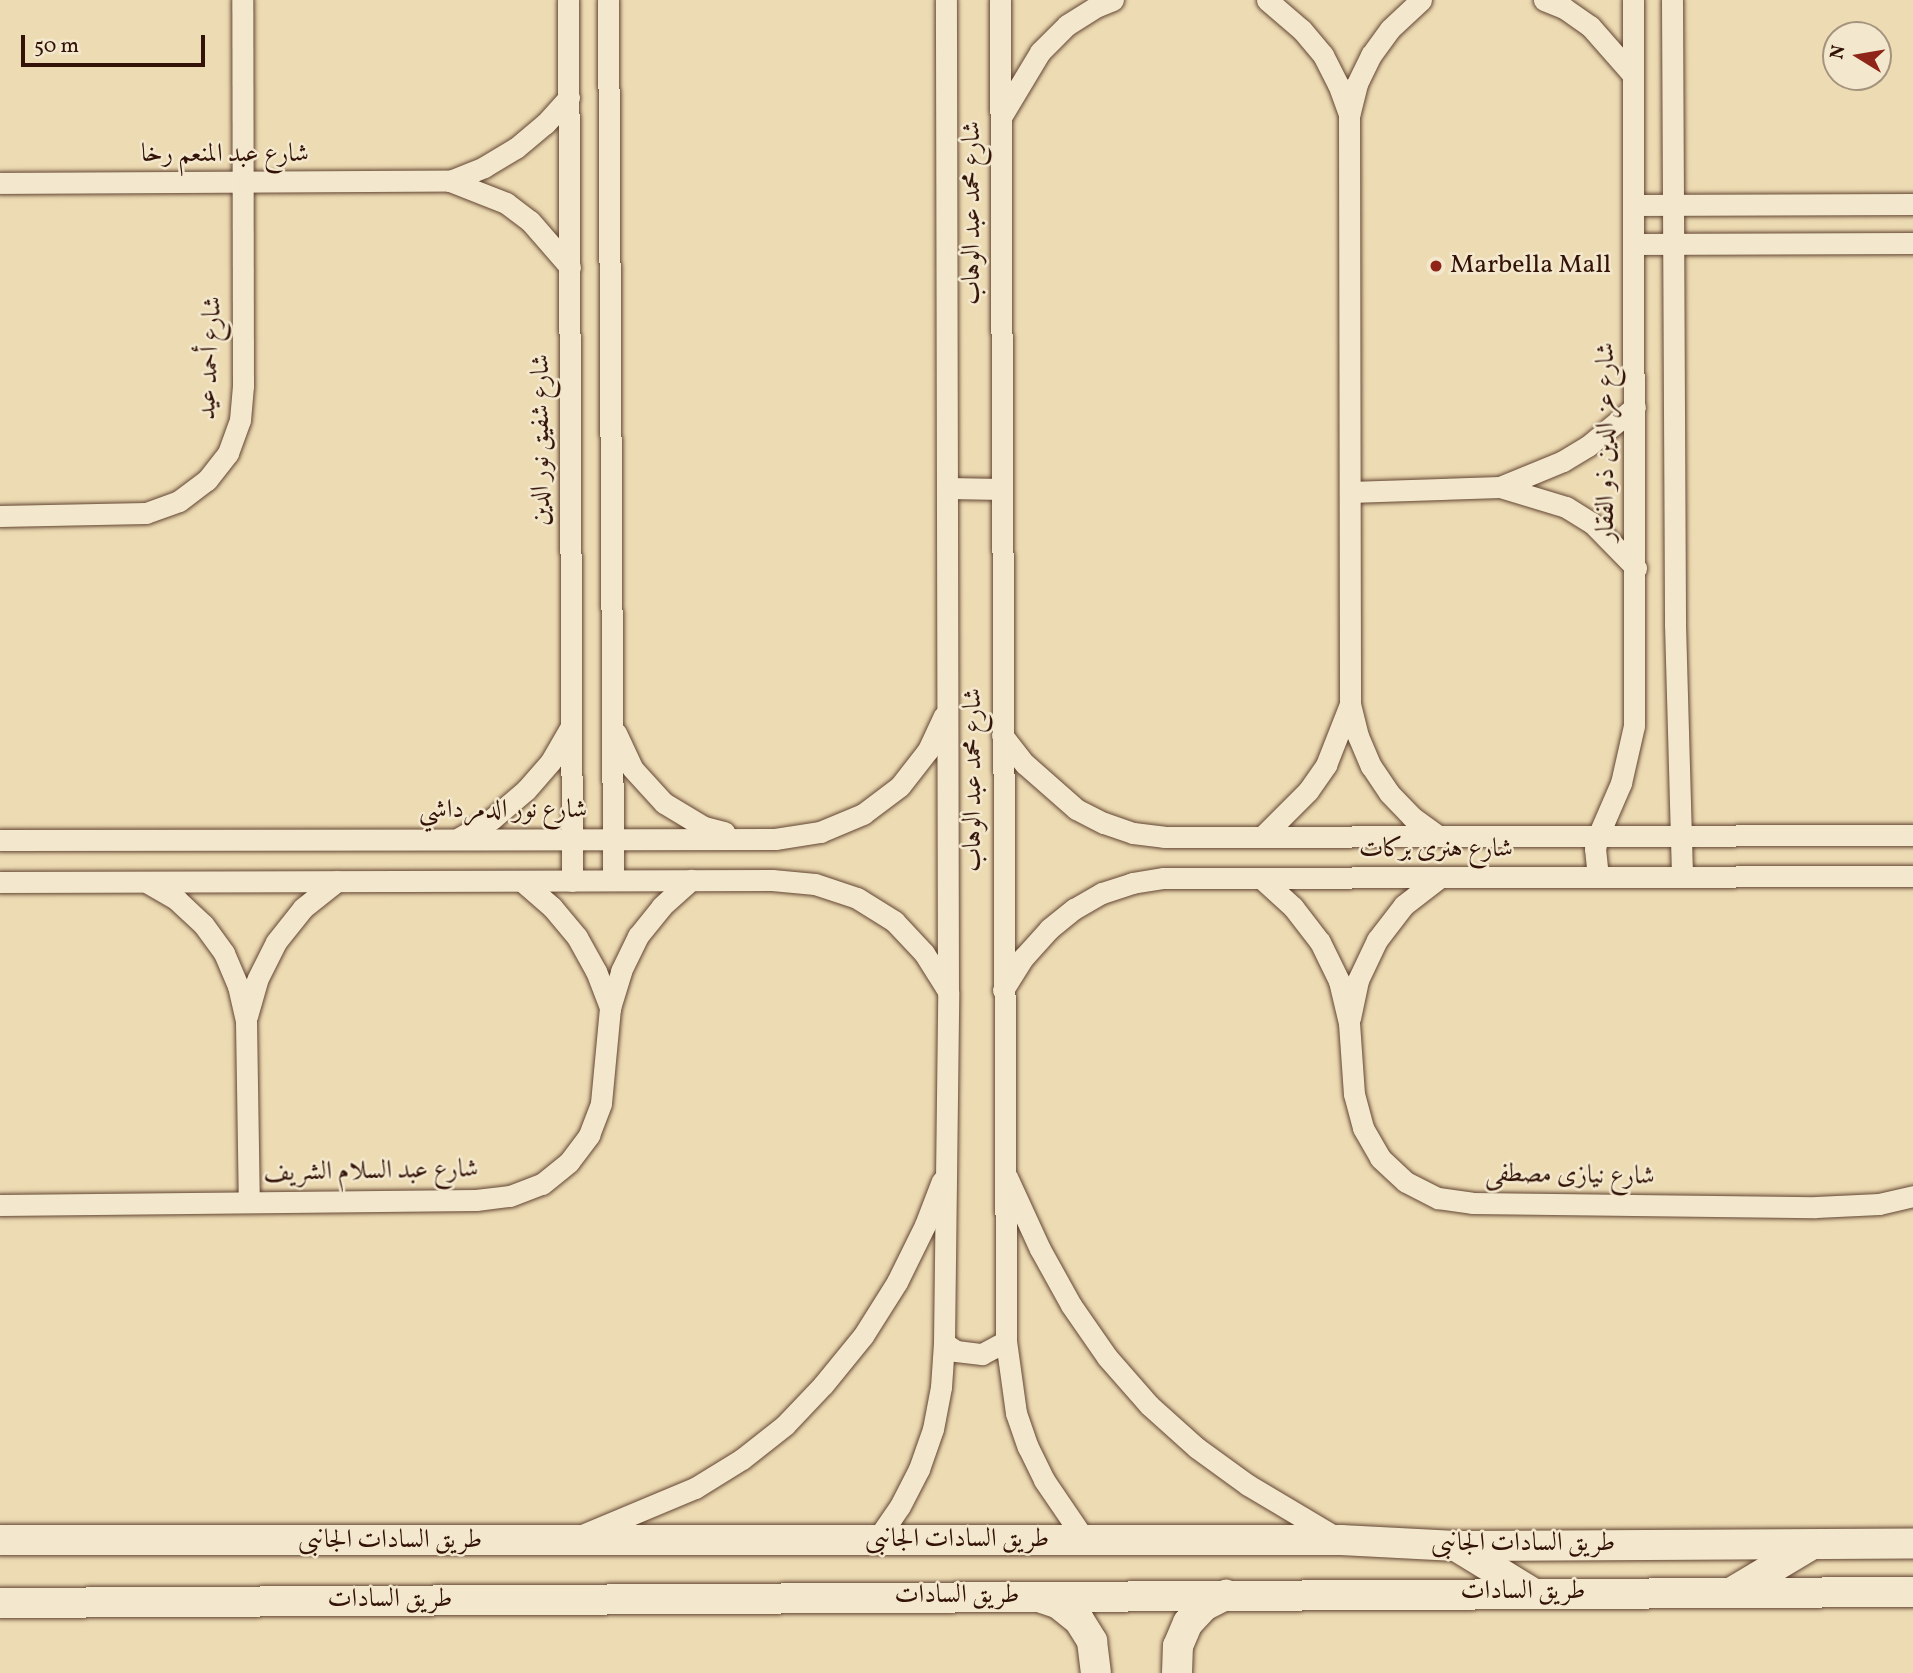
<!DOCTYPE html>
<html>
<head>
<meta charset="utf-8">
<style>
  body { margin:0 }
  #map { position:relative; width:1913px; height:1673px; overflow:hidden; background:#eddbb3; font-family:Vollkorn,Amiri,serif }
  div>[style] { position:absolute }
  .roads { filter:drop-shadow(0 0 2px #624532) drop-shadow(0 0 2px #624532) }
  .street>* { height:21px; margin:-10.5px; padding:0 10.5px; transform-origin:10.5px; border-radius:10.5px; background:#f3e8ce }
  .secondary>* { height:30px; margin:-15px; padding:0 15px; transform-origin:15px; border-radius:15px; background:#f3e8ce }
  .dots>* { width:19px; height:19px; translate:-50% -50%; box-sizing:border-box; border:4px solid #f3e8ce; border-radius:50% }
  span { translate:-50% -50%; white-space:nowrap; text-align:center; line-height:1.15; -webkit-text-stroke:5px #f3e8ce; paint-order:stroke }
  .street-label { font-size:26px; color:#331307 }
  .poi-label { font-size:26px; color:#331307 }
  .left { translate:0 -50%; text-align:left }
  .north { position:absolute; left:1822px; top:21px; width:70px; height:70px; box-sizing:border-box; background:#f3e8ce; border:2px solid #a6937e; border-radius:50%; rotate:281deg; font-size:19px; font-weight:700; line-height:28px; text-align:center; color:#331307 }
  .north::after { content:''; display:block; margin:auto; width:24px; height:32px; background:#8f2418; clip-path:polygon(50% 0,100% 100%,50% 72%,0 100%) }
  .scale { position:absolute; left:21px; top:35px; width:184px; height:32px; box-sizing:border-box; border:4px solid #331307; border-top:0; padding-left:9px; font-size:21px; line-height:24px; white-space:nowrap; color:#331307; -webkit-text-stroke:5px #f3e8ce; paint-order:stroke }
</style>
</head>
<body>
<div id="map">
  <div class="roads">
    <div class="street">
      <div style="left:568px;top:0;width:881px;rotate:89.74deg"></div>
      <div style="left:608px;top:0;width:880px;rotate:89.67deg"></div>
      <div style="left:1000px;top:0;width:1341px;rotate:89.74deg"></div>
      <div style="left:1006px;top:1341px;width:73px;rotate:82.1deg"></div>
      <div style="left:1016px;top:1413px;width:36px;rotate:71deg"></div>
      <div style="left:1028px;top:1447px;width:37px;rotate:64deg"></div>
      <div style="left:1044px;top:1480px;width:73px;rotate:55.7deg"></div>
      <div style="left:1267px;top:0;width:46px;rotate:40.6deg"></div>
      <div style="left:1302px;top:30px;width:33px;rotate:50deg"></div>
      <div style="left:1323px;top:55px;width:33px;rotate:63deg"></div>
      <div style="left:1338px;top:84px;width:33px;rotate:70deg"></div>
      <div style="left:1421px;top:0;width:42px;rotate:136.9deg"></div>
      <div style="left:1390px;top:29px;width:32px;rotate:126deg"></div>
      <div style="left:1371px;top:55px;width:32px;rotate:116deg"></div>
      <div style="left:1357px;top:84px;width:32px;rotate:104deg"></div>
      <div style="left:1349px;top:115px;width:589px;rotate:89.9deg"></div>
      <div style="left:1350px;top:704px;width:33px;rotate:76deg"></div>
      <div style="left:1358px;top:736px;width:33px;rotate:67deg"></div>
      <div style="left:1371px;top:766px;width:32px;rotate:56deg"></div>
      <div style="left:1389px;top:793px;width:33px;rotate:46deg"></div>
      <div style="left:1412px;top:817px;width:32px;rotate:36deg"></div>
      <div style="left:1544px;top:0;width:22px;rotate:22deg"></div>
      <div style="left:1564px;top:8px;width:32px;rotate:35deg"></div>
      <div style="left:1590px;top:26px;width:65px;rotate:48.7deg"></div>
      <div style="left:1672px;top:0;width:624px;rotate:89.72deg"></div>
      <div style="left:1675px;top:624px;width:253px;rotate:88.4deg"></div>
      <div style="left:1001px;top:117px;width:76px;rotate:-59deg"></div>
      <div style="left:1040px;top:52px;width:38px;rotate:-45deg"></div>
      <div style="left:1067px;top:25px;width:36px;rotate:-32deg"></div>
      <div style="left:1098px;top:6px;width:16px;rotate:-22deg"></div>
      <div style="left:450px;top:181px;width:37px;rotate:-22deg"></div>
      <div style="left:484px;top:167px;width:37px;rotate:-31deg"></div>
      <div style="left:516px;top:148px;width:38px;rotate:-40deg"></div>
      <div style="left:545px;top:124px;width:36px;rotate:-48deg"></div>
      <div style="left:0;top:183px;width:450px;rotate:-0.3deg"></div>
      <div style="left:450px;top:181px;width:60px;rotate:21.4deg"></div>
      <div style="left:506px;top:203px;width:30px;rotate:37deg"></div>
      <div style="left:530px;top:221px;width:61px;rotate:49deg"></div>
      <div style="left:1634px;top:205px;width:279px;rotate:-0.2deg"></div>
      <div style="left:1634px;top:244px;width:279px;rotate:-0.2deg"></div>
      <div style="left:1500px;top:487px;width:68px;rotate:-22.4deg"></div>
      <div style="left:1563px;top:461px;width:29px;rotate:-31deg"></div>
      <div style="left:1588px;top:446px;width:61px;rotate:-39.7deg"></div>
      <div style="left:948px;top:488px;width:54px;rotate:1.1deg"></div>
      <div style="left:1350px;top:492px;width:150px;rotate:-1.9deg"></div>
      <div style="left:1500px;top:487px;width:69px;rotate:16.9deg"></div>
      <div style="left:1566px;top:507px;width:31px;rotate:32deg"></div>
      <div style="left:1592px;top:523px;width:63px;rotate:45.6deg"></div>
      <div style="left:0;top:516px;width:146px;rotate:-1.2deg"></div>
      <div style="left:146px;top:513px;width:35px;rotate:-20deg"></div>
      <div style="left:179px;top:501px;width:35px;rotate:-37deg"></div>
      <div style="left:207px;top:480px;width:34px;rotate:-52deg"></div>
      <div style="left:228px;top:453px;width:35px;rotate:-70deg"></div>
      <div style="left:240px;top:420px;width:34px;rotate:-85deg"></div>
      <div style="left:243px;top:386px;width:386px;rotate:-90.1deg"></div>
      <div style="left:616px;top:733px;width:38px;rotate:65deg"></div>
      <div style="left:632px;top:768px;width:47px;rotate:47.6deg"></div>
      <div style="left:664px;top:803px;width:47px;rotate:31deg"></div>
      <div style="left:704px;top:827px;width:21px;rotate:14deg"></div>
      <div style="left:1002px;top:735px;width:37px;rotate:52deg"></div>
      <div style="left:1025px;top:764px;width:68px;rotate:41.4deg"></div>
      <div style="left:1076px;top:809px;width:31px;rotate:27deg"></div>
      <div style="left:1104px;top:823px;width:31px;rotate:19deg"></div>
      <div style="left:1133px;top:833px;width:31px;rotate:7deg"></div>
      <div style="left:1164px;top:837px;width:749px;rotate:-0.15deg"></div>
      <div style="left:1262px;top:837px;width:65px;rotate:-45deg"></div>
      <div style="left:1308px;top:791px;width:32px;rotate:-55deg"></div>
      <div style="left:1326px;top:765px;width:66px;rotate:-68.5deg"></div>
      <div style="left:459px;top:838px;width:38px;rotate:-30deg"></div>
      <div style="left:492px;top:819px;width:45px;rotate:-40.5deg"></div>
      <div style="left:526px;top:790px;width:38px;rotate:-49deg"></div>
      <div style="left:551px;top:761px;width:39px;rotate:-60deg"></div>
      <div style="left:0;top:840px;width:775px;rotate:-0.07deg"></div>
      <div style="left:775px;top:839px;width:46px;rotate:-8.8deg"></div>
      <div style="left:820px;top:832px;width:47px;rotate:-22.7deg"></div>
      <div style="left:863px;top:814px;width:46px;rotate:-37.1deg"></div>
      <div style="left:900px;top:786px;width:46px;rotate:-52.1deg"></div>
      <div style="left:928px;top:750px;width:38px;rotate:-65deg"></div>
      <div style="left:1598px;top:877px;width:28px;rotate:-96deg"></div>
      <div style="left:1595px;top:849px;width:13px;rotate:-77deg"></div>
      <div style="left:1598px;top:836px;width:58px;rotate:-66.5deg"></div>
      <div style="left:1621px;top:783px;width:58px;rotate:-77.2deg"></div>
      <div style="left:1634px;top:726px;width:726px;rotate:-90.08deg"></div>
      <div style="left:1261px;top:878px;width:43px;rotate:42.2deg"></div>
      <div style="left:1293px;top:907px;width:44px;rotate:52.4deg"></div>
      <div style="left:1320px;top:942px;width:43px;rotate:64deg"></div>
      <div style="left:1339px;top:981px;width:43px;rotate:76.6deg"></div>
      <div style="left:1349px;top:1023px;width:71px;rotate:86deg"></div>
      <div style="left:1354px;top:1094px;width:35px;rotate:75deg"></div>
      <div style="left:1363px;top:1128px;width:34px;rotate:60deg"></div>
      <div style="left:1380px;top:1158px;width:35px;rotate:43deg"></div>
      <div style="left:1406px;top:1182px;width:36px;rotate:27deg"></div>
      <div style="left:1438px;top:1198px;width:34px;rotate:8deg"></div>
      <div style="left:1472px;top:1203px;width:344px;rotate:0.7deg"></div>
      <div style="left:1816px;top:1207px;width:63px;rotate:-2.7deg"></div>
      <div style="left:1879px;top:1204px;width:35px;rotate:-13deg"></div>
      <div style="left:522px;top:881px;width:40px;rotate:41deg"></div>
      <div style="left:552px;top:907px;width:39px;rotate:50deg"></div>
      <div style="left:577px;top:937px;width:39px;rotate:61deg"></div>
      <div style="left:596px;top:971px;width:40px;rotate:69deg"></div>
      <div style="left:0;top:882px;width:772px;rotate:-0.15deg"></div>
      <div style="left:772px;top:880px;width:43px;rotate:5.3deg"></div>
      <div style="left:815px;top:884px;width:44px;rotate:18.4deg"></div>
      <div style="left:857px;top:898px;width:44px;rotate:31.9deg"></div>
      <div style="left:894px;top:921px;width:44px;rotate:46.8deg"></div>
      <div style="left:924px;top:953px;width:45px;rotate:57.7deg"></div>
      <div style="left:148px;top:883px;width:34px;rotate:30deg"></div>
      <div style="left:177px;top:900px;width:35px;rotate:43deg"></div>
      <div style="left:203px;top:924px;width:36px;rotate:54deg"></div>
      <div style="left:224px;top:953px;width:36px;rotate:67deg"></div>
      <div style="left:238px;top:986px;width:36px;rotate:77deg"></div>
      <div style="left:246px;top:1021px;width:181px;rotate:89.1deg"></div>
      <div style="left:1003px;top:990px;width:39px;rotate:-58deg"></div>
      <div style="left:1024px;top:957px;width:38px;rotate:-48deg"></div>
      <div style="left:1049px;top:929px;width:32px;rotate:-39deg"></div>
      <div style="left:1074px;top:909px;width:32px;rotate:-30deg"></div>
      <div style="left:1102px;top:893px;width:32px;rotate:-18deg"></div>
      <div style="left:1132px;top:883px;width:32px;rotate:-9deg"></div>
      <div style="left:1164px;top:878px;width:749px;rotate:-0.15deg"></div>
      <div style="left:247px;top:1016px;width:37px;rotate:-74deg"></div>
      <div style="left:257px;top:980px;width:42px;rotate:-63.4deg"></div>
      <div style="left:276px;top:942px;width:43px;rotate:-51.5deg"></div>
      <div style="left:303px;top:908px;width:43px;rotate:-38.5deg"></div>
      <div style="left:1350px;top:1018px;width:39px;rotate:-78deg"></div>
      <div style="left:1358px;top:980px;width:44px;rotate:-64.6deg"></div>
      <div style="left:1377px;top:940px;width:44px;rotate:-52.4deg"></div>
      <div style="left:1404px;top:905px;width:44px;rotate:-37.6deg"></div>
      <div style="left:1007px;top:1177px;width:79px;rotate:65.4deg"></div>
      <div style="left:1040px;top:1249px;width:64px;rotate:61deg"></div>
      <div style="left:1071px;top:1305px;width:63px;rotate:55.3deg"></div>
      <div style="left:1107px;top:1357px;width:64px;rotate:48.8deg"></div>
      <div style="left:1149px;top:1405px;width:64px;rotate:41.9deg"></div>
      <div style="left:1197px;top:1448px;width:63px;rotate:36deg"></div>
      <div style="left:1248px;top:1485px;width:106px;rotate:30.7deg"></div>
      <div style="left:0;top:1205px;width:476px;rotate:-0.6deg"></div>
      <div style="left:476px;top:1200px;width:34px;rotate:-7deg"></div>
      <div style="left:510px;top:1196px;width:34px;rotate:-21deg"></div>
      <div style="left:542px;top:1184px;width:35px;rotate:-39deg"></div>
      <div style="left:569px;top:1162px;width:34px;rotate:-53deg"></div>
      <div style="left:589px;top:1135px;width:34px;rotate:-69deg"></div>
      <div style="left:601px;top:1103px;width:95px;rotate:-84.6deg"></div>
      <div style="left:610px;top:1008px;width:39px;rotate:-73deg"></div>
      <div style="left:621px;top:971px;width:39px;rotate:-64deg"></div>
      <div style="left:638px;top:936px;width:38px;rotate:-51deg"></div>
      <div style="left:662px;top:906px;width:39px;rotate:-42deg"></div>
      <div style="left:944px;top:1343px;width:14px;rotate:34deg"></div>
      <div style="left:956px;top:1351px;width:26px;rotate:7deg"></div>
      <div style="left:982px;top:1354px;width:27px;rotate:-28deg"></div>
      <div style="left:580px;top:1536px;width:125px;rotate:-22.7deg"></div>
      <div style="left:695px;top:1488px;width:55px;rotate:-31.7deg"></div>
      <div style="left:742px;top:1459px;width:55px;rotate:-38.3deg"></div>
      <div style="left:785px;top:1425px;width:55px;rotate:-46.5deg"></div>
      <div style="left:823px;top:1385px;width:63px;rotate:-50.8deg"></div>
      <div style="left:863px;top:1336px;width:64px;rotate:-57.8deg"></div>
      <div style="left:897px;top:1282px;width:64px;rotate:-63.8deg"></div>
      <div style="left:925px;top:1225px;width:47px;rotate:-68.9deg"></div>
      <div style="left:876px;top:1541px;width:42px;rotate:-55.6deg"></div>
      <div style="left:900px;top:1506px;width:42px;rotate:-62.8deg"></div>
      <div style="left:919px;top:1469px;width:42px;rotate:-70.7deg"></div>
      <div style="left:933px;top:1429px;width:43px;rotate:-79.2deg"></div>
      <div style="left:941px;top:1387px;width:44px;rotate:-86.1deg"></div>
      <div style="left:944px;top:1343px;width:351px;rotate:-89.3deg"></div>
      <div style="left:948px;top:992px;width:992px;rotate:-90.12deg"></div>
    </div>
    <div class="secondary">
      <div style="left:0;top:1540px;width:1341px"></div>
      <div style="left:1341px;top:1540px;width:115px;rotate:3deg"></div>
      <div style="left:1456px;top:1546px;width:457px;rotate:-0.3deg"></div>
      <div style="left:1456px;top:1546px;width:88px;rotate:31.5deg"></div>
      <div style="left:1734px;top:1591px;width:90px;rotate:-30.9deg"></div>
      <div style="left:1042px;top:1598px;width:18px;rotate:19deg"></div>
      <div style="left:1059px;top:1604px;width:26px;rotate:39deg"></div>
      <div style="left:1079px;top:1620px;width:25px;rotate:58deg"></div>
      <div style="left:1092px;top:1641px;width:32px;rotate:83deg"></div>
      <div style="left:0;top:1603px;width:1913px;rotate:-0.33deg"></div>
      <div style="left:1177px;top:1673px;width:27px;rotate:-88deg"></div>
      <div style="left:1178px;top:1646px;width:25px;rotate:-67deg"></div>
      <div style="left:1188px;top:1623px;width:23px;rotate:-47deg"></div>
      <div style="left:1204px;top:1606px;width:25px;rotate:-27deg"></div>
    </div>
  </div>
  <div class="dots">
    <div style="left:1436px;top:266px;background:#8f2418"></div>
  </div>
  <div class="street-label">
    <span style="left:225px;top:155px">شارع عبد المنعم رخا</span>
    <span style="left:973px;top:213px;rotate:-90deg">شارع محمد عبد الوهاب</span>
    <span style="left:211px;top:358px;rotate:-87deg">شارع أحمد عيد</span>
    <span style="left:542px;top:440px;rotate:-90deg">شارع شفيق نور الدين</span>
    <span style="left:1607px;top:442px;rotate:-90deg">شارع عز الدين ذو الفقار</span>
    <span style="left:974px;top:780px;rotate:-90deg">شارع محمد عبد الوهاب</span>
    <span style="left:503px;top:811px">شارع نور الدمرداشي</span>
    <span style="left:1436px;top:850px">شارع هنرى بركات</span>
    <span style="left:371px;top:1172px;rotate:-1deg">شارع عبد السلام الشريف</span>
    <span style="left:1570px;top:1176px;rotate:1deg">شارع نيازى مصطفى</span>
    <span style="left:957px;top:1540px">طريق السادات الجانبى</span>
    <span style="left:390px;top:1541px">طريق السادات الجانبى</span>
    <span style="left:1523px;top:1544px">طريق السادات الجانبى</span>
    <span style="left:1523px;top:1592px">طريق السادات</span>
    <span style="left:957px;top:1596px">طريق السادات</span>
    <span style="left:390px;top:1600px">طريق السادات</span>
  </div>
  <div class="poi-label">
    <span class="left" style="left:1450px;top:266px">Marbella Mall</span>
  </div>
  <div class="north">N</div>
  <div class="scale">50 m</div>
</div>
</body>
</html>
